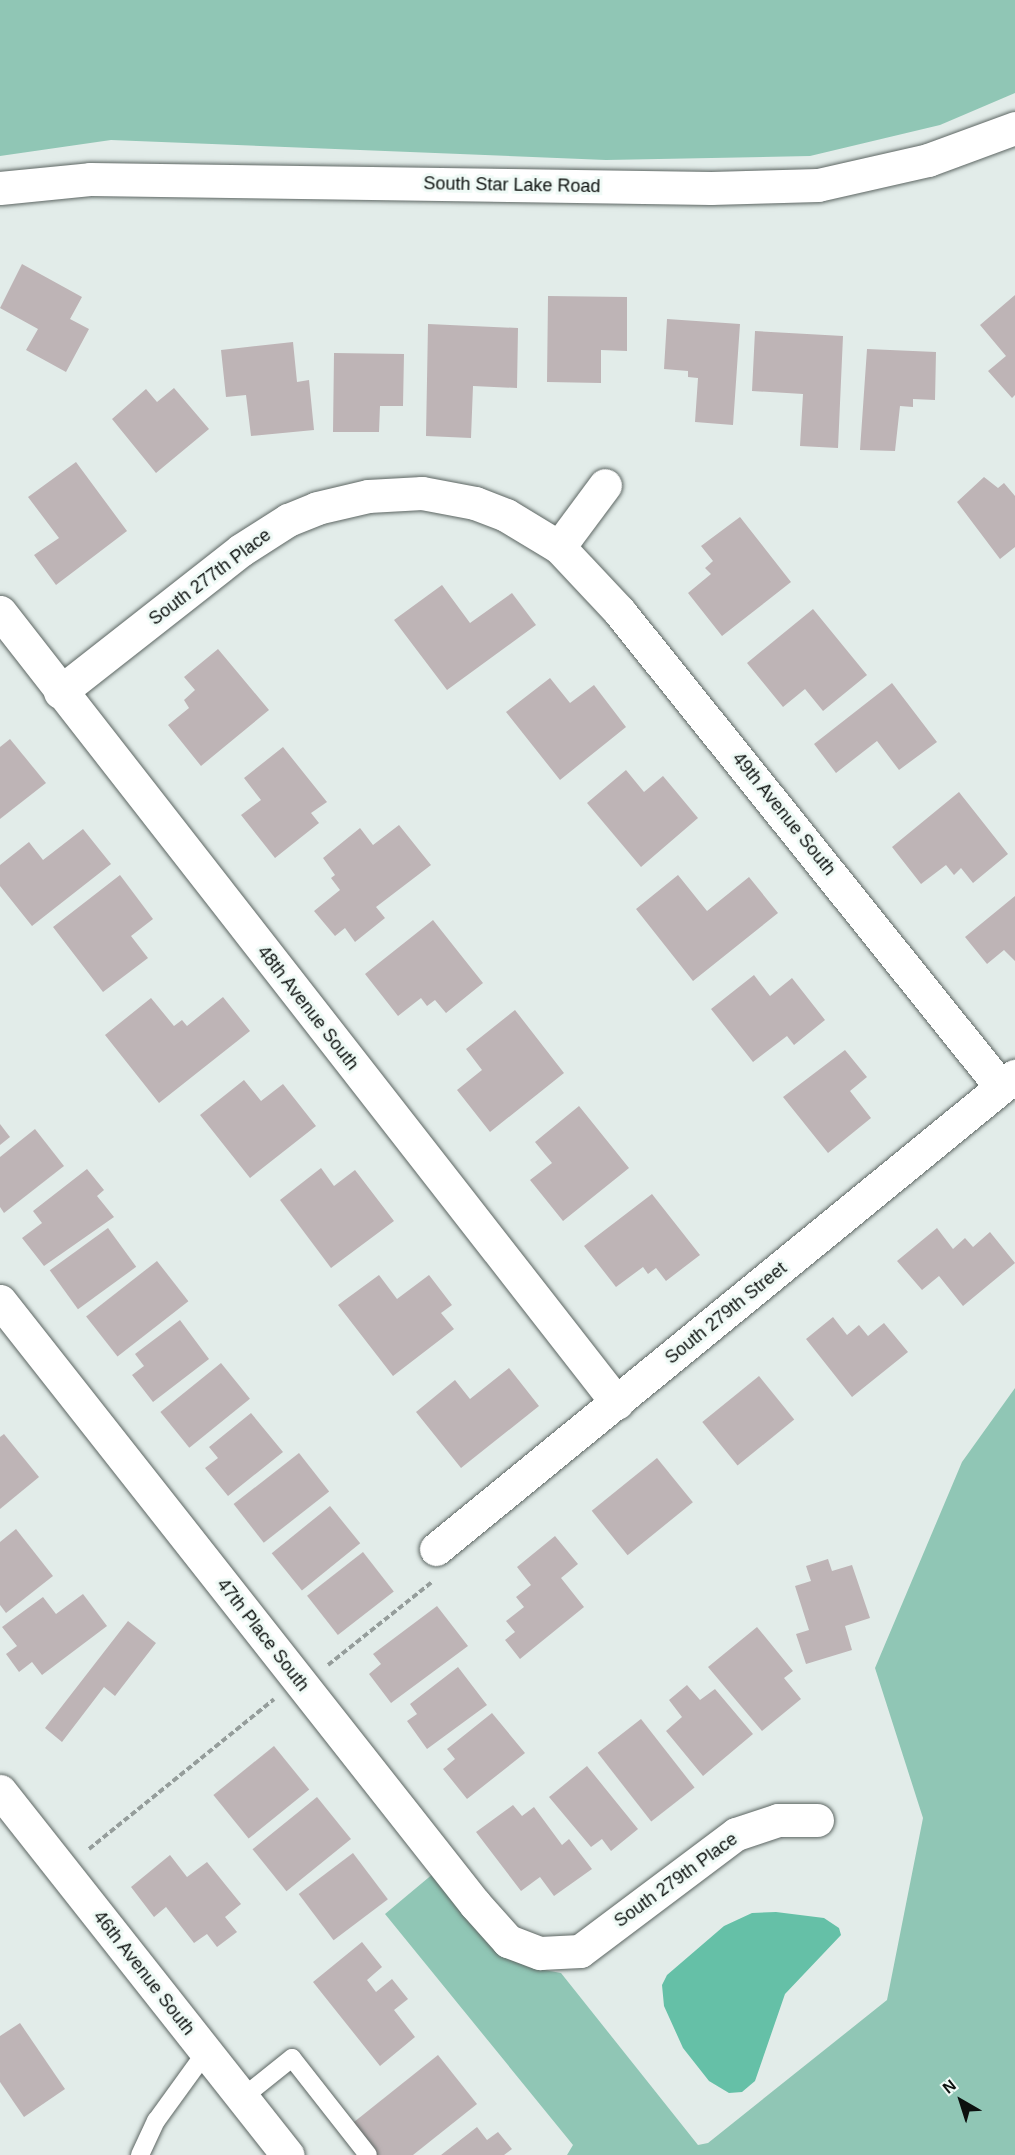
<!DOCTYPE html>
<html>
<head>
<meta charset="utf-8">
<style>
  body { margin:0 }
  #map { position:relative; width:1015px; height:2155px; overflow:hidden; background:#e2ece9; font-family:Arial,sans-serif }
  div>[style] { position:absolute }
  .green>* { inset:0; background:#90c6b5 }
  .water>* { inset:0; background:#65c0a7 }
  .building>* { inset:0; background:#beb4b6; transform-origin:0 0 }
  .path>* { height:4px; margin-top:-2px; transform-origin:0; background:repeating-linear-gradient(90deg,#959d9b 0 6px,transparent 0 9px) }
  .roads { filter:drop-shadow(0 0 2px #5d6663) drop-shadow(0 0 2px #5d6663) }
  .service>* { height:18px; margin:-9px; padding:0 9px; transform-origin:9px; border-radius:9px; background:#fff }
  .minor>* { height:33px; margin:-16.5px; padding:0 16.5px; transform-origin:16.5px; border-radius:16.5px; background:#fff }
  .tertiary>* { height:33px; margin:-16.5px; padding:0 16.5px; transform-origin:16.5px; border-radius:16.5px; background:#fff }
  span { translate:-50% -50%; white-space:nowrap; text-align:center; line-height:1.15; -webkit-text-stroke:6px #effaf6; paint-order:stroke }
  .street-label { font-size:18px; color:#0c100e }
  .north { position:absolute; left:931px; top:2071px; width:60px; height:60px; -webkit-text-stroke:4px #effaf6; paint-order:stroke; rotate:321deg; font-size:16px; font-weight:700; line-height:24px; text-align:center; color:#0c100e }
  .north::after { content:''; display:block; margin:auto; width:21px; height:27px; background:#0c100e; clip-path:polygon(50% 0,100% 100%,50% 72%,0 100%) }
</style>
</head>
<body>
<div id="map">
  <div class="green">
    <div style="clip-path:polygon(0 0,1015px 0,1015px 93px,940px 125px,810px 156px,606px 160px,111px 140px,0 156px)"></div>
    <div style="clip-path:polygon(1015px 1388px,1015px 2155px,567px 2155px,573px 2145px,385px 1914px,434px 1873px,501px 1954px,528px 1967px,561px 1973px,698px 2145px,708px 2143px,887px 2000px,923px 1818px,875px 1668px,962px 1462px)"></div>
  </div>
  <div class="water">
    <div style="clip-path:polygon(776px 1912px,824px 1918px,839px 1928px,841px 1935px,785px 1994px,755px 2081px,742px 2092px,729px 2093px,709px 2081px,683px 2048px,664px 2006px,662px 1985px,667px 1975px,724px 1926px,752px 1913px)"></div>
  </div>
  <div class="building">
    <div style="clip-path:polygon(22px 264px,82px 297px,70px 319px,89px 329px,66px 372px,26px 350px,38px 329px,0 308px)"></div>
    <div style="clip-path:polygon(1015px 295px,1015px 395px,1012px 398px,988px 371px,1006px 356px,980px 325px)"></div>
    <div style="clip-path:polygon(548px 296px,627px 297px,627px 351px,601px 350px,601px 383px,547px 382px)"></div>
    <div style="clip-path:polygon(667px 319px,740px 324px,733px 425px,695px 422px,698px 378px,688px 377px,688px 371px,664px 369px)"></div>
    <div style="clip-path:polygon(428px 324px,518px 328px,517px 388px,473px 386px,471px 438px,426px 436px)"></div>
    <div style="clip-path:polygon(755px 331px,843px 336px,838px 448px,800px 446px,803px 394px,752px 391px)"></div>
    <div style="clip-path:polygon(293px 342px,297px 382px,309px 380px,314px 430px,251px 436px,246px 395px,226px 397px,221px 350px)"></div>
    <div style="clip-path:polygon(867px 349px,936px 352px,935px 400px,913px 399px,913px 407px,900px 406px,895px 451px,860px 450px)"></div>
    <div style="clip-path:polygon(334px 353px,404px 354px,403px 406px,380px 406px,379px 432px,333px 432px)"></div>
    <div style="clip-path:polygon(174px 388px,209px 429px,156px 473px,112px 419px,146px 389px,157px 402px)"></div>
    <div style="clip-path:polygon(76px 462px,127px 531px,56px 585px,34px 555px,59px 538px,28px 497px)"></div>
    <div style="clip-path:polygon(984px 477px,998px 488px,1004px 483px,1015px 496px,1015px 547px,1000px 559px,957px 502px)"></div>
    <div style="clip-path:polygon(740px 517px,791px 582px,722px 636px,688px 593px,711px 574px,705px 568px,713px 561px,701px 546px)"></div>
    <div style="clip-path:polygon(442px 585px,470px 623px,512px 593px,536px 625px,447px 690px,394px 620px)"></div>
    <div style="clip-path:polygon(813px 609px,867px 675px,823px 711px,805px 689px,783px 707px,747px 663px)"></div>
    <div style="clip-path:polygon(218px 649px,269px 710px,201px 766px,168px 725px,189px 708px,184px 700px,195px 690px,184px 677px)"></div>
    <div style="clip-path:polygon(550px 678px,570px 703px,594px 685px,626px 727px,560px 780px,506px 712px)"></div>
    <div style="clip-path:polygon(892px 683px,937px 742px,899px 770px,877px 741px,836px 773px,814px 744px)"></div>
    <div style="clip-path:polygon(10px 739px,46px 783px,0 819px,0 747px)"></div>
    <div style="clip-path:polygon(283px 747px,327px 802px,311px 813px,319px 823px,275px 858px,241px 815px,261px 800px,244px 778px)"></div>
    <div style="clip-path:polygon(626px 770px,644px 792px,663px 776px,698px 818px,641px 867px,587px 803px)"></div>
    <div style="clip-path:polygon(959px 792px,1008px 854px,973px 883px,961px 868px,954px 875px,946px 865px,921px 884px,892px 847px)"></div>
    <div style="clip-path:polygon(399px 825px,431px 865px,376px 907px,385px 918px,355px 942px,345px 928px,335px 936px,314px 911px,340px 890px,331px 878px,335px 875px,323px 858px,360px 828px,373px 845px)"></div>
    <div style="clip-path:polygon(83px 829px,111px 864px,32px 926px,0 886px,0 865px,29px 842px,43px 860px)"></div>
    <div style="clip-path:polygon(120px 875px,153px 919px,131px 936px,148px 958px,103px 992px,53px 927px)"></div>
    <div style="clip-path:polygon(678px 875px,707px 911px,749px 877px,778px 913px,693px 981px,636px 909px)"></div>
    <div style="clip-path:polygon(1015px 896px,1015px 961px,1004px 950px,987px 964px,965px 937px)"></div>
    <div style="clip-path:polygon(433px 920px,483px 983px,446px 1013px,435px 1000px,427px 1006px,421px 998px,398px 1016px,365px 974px)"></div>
    <div style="clip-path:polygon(754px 975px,770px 996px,792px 978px,825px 1020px,794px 1045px,787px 1036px,753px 1062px,711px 1009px)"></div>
    <div style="clip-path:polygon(223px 997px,250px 1031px,159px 1103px,105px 1035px,151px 998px,174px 1026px,182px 1020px,187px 1026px)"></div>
    <div style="clip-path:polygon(515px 1010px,564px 1073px,490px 1132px,457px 1090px,482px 1070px,466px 1049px)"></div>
    <div style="clip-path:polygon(845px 1050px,867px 1077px,850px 1091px,871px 1118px,828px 1153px,783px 1097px)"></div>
    <div style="clip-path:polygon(244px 1080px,261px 1101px,283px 1084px,316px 1126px,250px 1178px,200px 1115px)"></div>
    <div style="clip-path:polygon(579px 1106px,629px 1168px,563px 1221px,530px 1180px,552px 1163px,535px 1142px)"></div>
    <div style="clip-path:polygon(0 1124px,10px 1137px,0 1145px)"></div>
    <div style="clip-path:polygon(35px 1129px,64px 1166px,4px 1213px,0 1207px,0 1157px)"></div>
    <div style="clip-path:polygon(321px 1168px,334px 1186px,355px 1170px,394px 1221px,331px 1268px,280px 1200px)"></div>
    <div style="clip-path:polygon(87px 1169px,104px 1190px,97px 1196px,114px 1217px,44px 1266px,22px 1238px,42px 1223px,33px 1211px)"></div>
    <div style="clip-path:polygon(652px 1194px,700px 1255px,666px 1281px,656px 1268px,648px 1274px,643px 1267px,616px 1287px,584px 1246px)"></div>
    <div style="left:108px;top:1228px;width:48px;height:72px;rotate:54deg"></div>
    <div style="clip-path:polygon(937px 1228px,953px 1249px,965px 1238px,973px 1247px,990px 1232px,1015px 1263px,963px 1306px,939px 1276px,922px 1290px,897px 1261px)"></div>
    <div style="left:157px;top:1261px;width:51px;height:90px;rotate:52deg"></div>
    <div style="clip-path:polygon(379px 1275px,397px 1299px,429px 1275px,452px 1305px,441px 1313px,454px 1329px,393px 1376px,338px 1305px)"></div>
    <div style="clip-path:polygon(833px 1317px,847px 1335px,859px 1325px,868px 1336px,884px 1323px,908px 1352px,852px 1397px,806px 1339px)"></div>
    <div style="clip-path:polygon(180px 1320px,209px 1359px,153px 1402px,132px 1375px,144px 1366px,135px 1354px)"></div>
    <div style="left:221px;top:1363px;width:46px;height:78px;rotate:51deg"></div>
    <div style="clip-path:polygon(509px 1368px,539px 1406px,461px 1468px,416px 1412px,455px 1380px,470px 1399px)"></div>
    <div style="left:759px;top:1376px;width:56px;height:73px;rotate:51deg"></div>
    <div style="clip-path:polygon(251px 1413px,283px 1452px,228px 1496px,205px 1468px,218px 1458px,209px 1447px)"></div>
    <div style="clip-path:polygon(4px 1434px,39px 1477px,0 1509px,0 1437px)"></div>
    <div style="left:299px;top:1453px;width:49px;height:83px;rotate:52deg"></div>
    <div style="left:657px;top:1458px;width:57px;height:84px;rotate:51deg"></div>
    <div style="left:330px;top:1506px;width:48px;height:75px;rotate:51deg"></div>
    <div style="clip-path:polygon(16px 1529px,53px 1576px,6px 1613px,0 1605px,0 1542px)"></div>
    <div style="clip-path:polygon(555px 1536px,578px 1564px,561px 1578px,584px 1607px,520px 1659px,505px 1640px,515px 1632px,506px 1621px,524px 1607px,516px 1597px,531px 1585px,517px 1567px)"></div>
    <div style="left:363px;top:1552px;width:50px;height:71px;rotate:52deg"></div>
    <div style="clip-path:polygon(828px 1559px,832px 1571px,852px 1565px,870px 1618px,845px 1626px,852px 1650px,806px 1664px,796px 1634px,809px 1630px,795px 1586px,811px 1581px,806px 1566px)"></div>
    <div style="clip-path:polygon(83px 1594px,107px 1626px,42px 1675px,32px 1662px,19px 1672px,6px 1654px,17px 1646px,2px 1627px,43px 1597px,56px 1614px)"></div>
    <div style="clip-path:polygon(437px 1606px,468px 1646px,391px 1703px,369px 1674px,381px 1664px,373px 1654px)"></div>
    <div style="clip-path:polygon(128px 1621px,156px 1643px,115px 1696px,104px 1687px,62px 1742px,45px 1728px)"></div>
    <div style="clip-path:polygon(757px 1627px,793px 1671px,784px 1678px,801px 1699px,762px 1731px,708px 1667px)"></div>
    <div style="clip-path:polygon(458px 1667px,487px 1705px,427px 1749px,407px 1721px,417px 1714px,410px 1704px)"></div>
    <div style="clip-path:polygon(687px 1685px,700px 1700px,715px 1689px,753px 1734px,703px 1776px,666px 1731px,682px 1717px,669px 1700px)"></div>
    <div style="clip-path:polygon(492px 1713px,525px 1753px,467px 1799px,443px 1769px,455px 1759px,447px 1749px)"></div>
    <div style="left:641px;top:1719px;width:87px;height:55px;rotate:52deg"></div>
    <div style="left:274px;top:1746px;width:56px;height:78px;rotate:51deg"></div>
    <div style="clip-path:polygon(587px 1766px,638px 1829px,611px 1851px,602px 1839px,591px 1847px,549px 1797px)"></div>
    <div style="left:317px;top:1797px;width:54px;height:83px;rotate:51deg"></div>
    <div style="clip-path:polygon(513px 1805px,522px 1816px,534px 1807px,562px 1845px,569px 1839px,592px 1869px,554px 1896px,540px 1877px,521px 1891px,476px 1832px)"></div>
    <div style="left:353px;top:1853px;width:58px;height:68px;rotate:53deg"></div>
    <div style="clip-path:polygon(170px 1855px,187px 1877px,207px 1862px,241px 1904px,225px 1917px,237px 1932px,217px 1947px,207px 1934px,194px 1943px,166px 1907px,154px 1917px,131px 1887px)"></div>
    <div style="clip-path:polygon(362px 1942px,382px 1967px,367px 1980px,376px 1992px,392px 1979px,408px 1999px,394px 2010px,415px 2037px,380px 2066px,313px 1982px)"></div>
    <div style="clip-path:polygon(20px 2023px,65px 2089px,24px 2117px,0 2082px,0 2036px)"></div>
    <div style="clip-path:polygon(438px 2055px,477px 2104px,413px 2155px,372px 2155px,349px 2126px)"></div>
    <div style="clip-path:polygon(477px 2127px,487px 2140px,498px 2132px,512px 2149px,504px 2155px,441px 2155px)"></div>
  </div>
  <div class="path">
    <div style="left:328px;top:1665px;width:133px;rotate:-38.6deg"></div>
    <div style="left:89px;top:1849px;width:238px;rotate:-39deg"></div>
  </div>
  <div class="roads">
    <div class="service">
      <div style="left:242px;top:2098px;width:64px;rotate:-38.7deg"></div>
      <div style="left:292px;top:2058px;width:123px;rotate:51.9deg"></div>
      <div style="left:140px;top:2155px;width:38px;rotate:-65deg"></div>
      <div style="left:156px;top:2121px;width:85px;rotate:-54.1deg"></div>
    </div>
    <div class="minor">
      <div style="left:559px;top:547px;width:77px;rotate:-53.4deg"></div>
      <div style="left:0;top:612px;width:1003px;rotate:52.04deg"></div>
      <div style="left:60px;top:692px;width:230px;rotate:-38.1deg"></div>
      <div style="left:241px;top:550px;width:56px;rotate:-32.6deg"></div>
      <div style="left:288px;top:520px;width:31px;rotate:-22deg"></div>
      <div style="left:317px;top:508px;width:52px;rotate:-13.2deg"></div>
      <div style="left:368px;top:496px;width:54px;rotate:-3.2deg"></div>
      <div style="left:422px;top:493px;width:54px;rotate:10.7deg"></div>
      <div style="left:475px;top:503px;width:33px;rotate:21deg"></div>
      <div style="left:506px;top:515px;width:62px;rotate:31.1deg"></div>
      <div style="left:559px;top:547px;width:88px;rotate:46.8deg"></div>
      <div style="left:619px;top:611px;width:610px;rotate:51.25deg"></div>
      <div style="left:0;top:1301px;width:768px;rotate:51.77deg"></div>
      <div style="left:475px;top:1904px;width:50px;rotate:48.3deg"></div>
      <div style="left:508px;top:1941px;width:34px;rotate:21deg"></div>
      <div style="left:540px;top:1953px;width:40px;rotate:-2.9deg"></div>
      <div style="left:580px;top:1951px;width:195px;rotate:-36.9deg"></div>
      <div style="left:736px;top:1834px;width:44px;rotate:-18.4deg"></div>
      <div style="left:778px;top:1820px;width:39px"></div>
      <div style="left:436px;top:1549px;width:748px;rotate:-39.25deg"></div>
      <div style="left:0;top:1791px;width:464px;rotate:51.7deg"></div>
    </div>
    <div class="tertiary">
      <div style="left:0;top:188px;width:90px;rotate:-5.7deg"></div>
      <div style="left:90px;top:179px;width:621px;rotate:0.83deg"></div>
      <div style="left:711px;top:188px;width:107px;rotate:-1.6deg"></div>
      <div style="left:818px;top:185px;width:113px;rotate:-12.8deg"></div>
      <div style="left:928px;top:160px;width:93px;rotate:-20.2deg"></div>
    </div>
  </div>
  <div class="street-label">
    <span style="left:512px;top:185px;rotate:1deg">South Star Lake Road</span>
    <span style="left:210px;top:577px;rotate:-37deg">South 277th Place</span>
    <span style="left:784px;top:814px;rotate:51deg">49th Avenue South</span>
    <span style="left:308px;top:1008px;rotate:52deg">48th Avenue South</span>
    <span style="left:726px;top:1313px;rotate:-39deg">South 279th Street</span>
    <span style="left:263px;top:1635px;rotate:52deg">47th Place South</span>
    <span style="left:676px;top:1880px;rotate:-36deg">South 279th Place</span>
    <span style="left:144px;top:1973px;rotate:52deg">46th Avenue South</span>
  </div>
  <div class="north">N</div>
</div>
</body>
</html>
